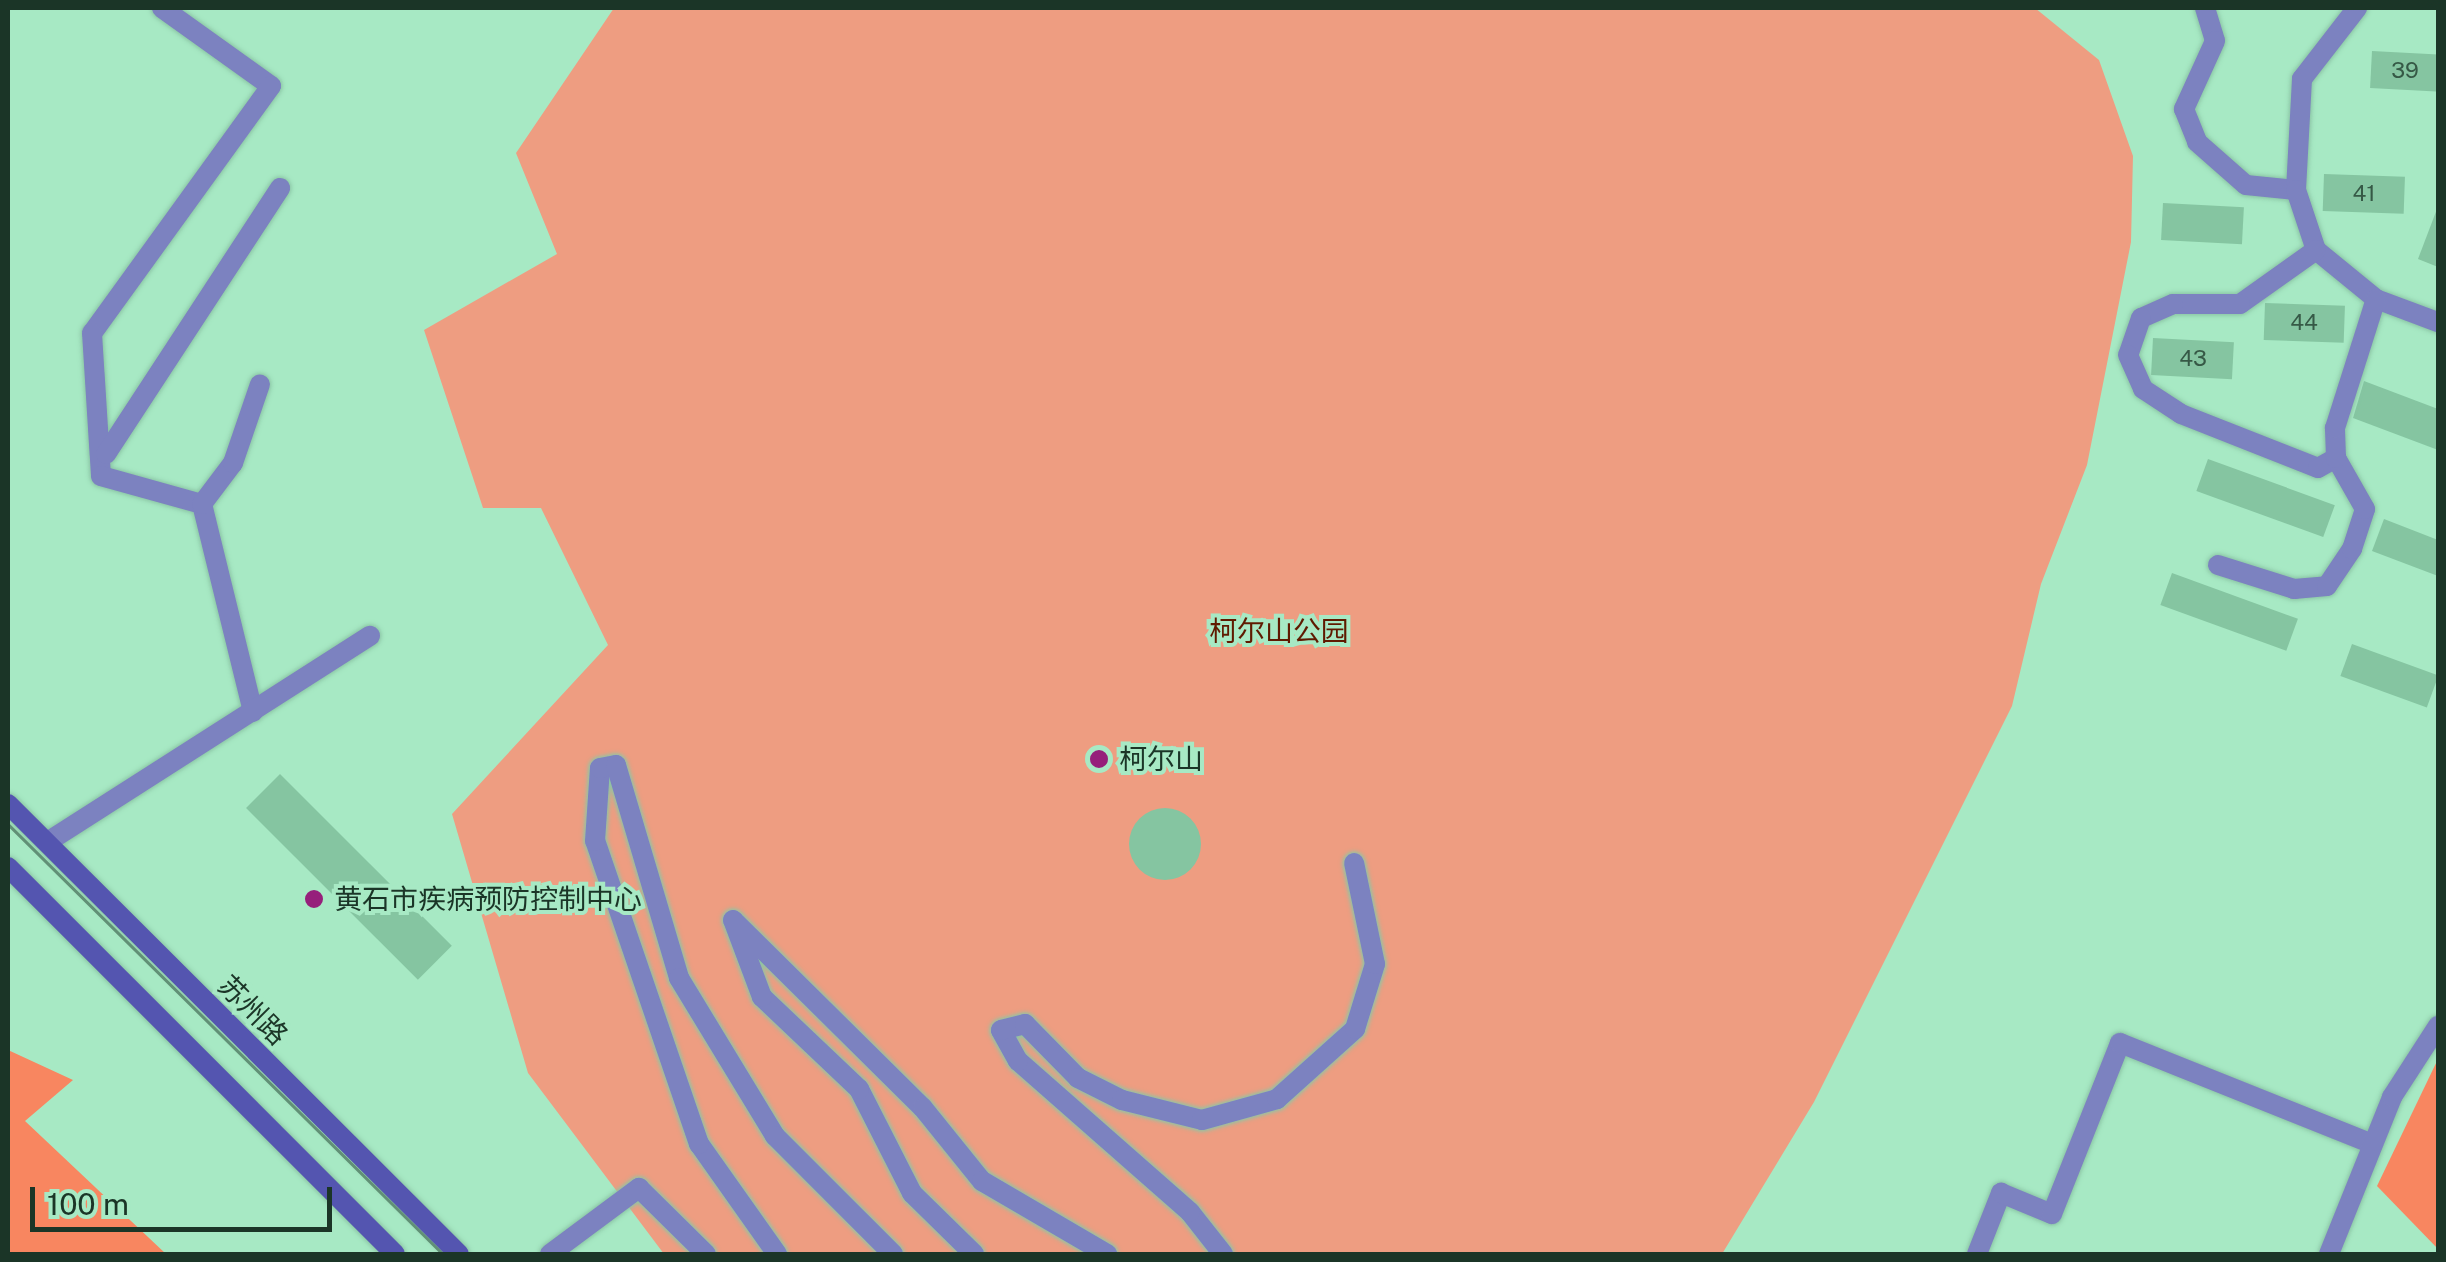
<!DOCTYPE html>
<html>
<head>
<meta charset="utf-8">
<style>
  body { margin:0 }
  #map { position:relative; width:2446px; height:1262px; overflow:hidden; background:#a7e9c4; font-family:"Public Sans","Noto Sans SC",sans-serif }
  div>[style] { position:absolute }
  .green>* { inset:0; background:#ee9d81 }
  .forest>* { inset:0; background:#f88660 }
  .building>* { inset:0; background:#85c5a1; transform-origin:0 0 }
  .round { border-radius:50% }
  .roads { filter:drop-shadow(0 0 2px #8bc5a5) drop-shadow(0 0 2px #8bc5a5) }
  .street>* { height:20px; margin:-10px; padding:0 10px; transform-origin:10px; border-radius:10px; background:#7c82c0 }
  .secondary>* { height:20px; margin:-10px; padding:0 10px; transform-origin:10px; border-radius:10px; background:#5455b0 }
  .tram>* { height:2.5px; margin:-1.25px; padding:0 1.25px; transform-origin:1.25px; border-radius:1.25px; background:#619076 }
  .dots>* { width:28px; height:28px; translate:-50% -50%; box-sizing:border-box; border:5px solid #a7e9c4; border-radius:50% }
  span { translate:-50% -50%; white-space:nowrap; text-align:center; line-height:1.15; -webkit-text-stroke:8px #a7e9c4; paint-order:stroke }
  .number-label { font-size:22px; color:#365946 }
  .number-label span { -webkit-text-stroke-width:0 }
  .park-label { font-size:28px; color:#5f1a00 }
  .poi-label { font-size:28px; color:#1b3527 }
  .left { translate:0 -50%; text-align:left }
  .street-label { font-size:28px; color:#1b3527 }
  .frame { position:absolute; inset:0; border:10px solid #1b3527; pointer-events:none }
  .scale { position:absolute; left:30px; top:1187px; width:302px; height:45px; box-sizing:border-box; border:5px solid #1b3527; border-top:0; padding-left:12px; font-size:30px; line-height:35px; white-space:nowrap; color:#1b3527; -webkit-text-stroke:8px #a7e9c4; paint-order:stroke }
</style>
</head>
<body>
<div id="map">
  <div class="green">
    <div style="clip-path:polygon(614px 8px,2035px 8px,2099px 60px,2133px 156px,2131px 242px,2087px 465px,2041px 584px,2012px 706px,1814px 1102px,1722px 1254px,664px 1254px,528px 1073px,452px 814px,608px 645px,541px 508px,483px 508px,424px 330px,557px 254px,516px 153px)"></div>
  </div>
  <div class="forest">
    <div style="clip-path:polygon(8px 1050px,73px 1080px,25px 1121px,166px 1254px,8px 1254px)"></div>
    <div style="clip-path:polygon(2438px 1059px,2438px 1249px,2377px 1186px)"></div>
  </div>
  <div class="building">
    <div style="left:2372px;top:51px;width:66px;height:37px;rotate:3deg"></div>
    <div style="left:2324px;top:174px;width:81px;height:37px;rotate:2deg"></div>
    <div style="left:2163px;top:203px;width:81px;height:37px;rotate:3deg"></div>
    <div style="clip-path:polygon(2437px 209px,2438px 209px,2438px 267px,2418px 259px)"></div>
    <div style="left:2265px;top:303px;width:80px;height:37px;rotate:2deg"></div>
    <div style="left:2153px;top:338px;width:81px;height:37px;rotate:3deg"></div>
    <div style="clip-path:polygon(2364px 381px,2438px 409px,2438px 450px,2353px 418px)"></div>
    <div style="left:2208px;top:459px;width:135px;height:34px;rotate:20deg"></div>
    <div style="clip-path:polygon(2384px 519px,2438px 540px,2438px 576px,2372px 551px)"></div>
    <div style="left:2172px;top:573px;width:134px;height:34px;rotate:20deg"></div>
    <div style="left:2352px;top:644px;width:92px;height:34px;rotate:20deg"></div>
    <div style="left:280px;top:774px;width:243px;height:48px;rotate:45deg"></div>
    <div class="round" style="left:1129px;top:808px;width:72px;height:72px"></div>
  </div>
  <div class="roads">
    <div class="street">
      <div style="left:162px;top:8px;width:134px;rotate:35.6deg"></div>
      <div style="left:271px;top:86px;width:305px;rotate:125.9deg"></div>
      <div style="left:92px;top:333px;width:143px;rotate:86.4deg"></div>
      <div style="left:101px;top:476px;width:105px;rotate:15.5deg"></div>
      <div style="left:202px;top:504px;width:214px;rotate:76.2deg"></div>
      <div style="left:2205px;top:8px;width:34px;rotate:73deg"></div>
      <div style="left:2215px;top:41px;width:75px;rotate:114.5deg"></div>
      <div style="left:2184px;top:109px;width:35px;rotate:68deg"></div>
      <div style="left:2197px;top:142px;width:65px;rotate:41.3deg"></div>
      <div style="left:2246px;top:185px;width:50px;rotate:5.7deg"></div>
      <div style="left:2357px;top:8px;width:90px;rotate:127.8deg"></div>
      <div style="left:2302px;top:79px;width:111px;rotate:93.1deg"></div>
      <div style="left:2296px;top:190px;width:63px;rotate:71.6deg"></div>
      <div style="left:2316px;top:250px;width:77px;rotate:39.2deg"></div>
      <div style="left:2376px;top:299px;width:66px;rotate:20.4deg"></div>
      <div style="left:2316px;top:250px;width:93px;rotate:144.6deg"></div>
      <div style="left:2240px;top:304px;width:67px;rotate:180deg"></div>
      <div style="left:2173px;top:304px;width:35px;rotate:156deg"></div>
      <div style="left:2141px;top:318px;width:39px;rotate:109deg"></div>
      <div style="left:2128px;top:355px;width:37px;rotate:66deg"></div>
      <div style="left:2143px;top:389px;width:45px;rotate:33.3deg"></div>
      <div style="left:2181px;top:414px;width:147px;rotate:21.5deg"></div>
      <div style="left:2318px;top:468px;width:21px;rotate:-29deg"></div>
      <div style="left:106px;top:454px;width:318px;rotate:-56.8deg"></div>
      <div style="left:202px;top:504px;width:51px;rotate:-52.9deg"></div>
      <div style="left:233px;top:463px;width:83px;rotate:-71.1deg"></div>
      <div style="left:2218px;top:565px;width:80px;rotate:17.5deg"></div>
      <div style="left:2294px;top:589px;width:33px;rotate:-5deg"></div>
      <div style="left:2327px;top:586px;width:45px;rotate:-56deg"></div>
      <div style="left:2352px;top:549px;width:42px;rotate:-72deg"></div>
      <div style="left:2365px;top:509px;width:59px;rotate:-119.6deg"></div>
      <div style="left:2336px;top:458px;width:30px;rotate:-92deg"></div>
      <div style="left:2335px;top:428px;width:135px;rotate:-72.4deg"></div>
      <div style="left:49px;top:841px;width:381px;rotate:-32.6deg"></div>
      <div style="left:550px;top:1254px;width:111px;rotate:-36.6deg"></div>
      <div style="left:639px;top:1188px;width:94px;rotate:44.6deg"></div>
      <div style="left:777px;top:1254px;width:135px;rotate:-125.3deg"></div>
      <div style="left:699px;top:1144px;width:320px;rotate:-108.9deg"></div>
      <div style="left:595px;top:841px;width:73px;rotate:-86.1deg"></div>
      <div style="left:600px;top:768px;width:16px;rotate:-11deg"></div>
      <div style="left:616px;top:765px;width:222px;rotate:73.5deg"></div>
      <div style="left:679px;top:978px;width:185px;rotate:58.7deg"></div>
      <div style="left:775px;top:1136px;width:167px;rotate:45deg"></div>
      <div style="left:974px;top:1254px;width:87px;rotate:-135.5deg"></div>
      <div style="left:912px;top:1193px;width:117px;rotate:-117deg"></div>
      <div style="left:859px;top:1089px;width:134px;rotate:-136.5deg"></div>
      <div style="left:762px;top:997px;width:82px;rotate:-110.6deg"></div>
      <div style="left:733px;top:920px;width:267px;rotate:44.7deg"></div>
      <div style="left:923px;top:1108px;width:94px;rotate:51.1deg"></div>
      <div style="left:982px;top:1181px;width:145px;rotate:30.3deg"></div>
      <div style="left:1223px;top:1254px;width:53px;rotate:-128.2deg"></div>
      <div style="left:1190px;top:1212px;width:229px;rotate:-138.7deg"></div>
      <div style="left:1018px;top:1061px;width:35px;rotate:-119deg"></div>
      <div style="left:1001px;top:1030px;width:25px;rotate:-14deg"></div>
      <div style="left:1025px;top:1024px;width:76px;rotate:45.5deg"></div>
      <div style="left:1078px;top:1078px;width:49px;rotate:26.6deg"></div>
      <div style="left:1122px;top:1100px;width:82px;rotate:14deg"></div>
      <div style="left:1202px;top:1120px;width:78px;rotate:-15.6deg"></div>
      <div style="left:1277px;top:1099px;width:105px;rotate:-41.9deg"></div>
      <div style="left:1355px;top:1029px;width:68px;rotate:-72.9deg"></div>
      <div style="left:1375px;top:964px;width:103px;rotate:-101.7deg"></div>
      <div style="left:1977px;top:1254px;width:66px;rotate:-68.5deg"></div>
      <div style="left:2001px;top:1193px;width:55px;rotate:22.4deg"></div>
      <div style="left:2052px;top:1214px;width:184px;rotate:-68.3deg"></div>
      <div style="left:2120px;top:1043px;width:272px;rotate:21.8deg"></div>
      <div style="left:2329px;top:1254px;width:169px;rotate:-68.1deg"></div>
      <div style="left:2392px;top:1097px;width:85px;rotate:-57.1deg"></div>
    </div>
    <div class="secondary">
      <div style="left:8px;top:804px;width:637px;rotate:44.94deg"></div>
      <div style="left:8px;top:867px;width:547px;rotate:45deg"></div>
    </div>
  </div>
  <div class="tram">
    <div style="left:8px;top:824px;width:612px;rotate:44.67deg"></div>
  </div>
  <div class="dots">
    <div style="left:1099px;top:759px;background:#961f7b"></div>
    <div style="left:314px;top:899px;background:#961f7b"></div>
  </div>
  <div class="number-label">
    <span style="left:2405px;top:71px">39</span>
    <span style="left:2364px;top:194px">41</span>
    <span style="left:2304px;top:323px">44</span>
    <span style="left:2193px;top:359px">43</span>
  </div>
  <div class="park-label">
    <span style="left:1279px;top:631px">柯尔山公园</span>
  </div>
  <div class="poi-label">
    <span class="left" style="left:1119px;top:759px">柯尔山</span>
    <span class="left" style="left:334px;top:899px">黄石市疾病预防控制中心</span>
  </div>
  <div class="street-label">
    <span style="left:253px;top:1010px;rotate:45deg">苏州路</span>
  </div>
  <div class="frame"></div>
  <div class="scale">100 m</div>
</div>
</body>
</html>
